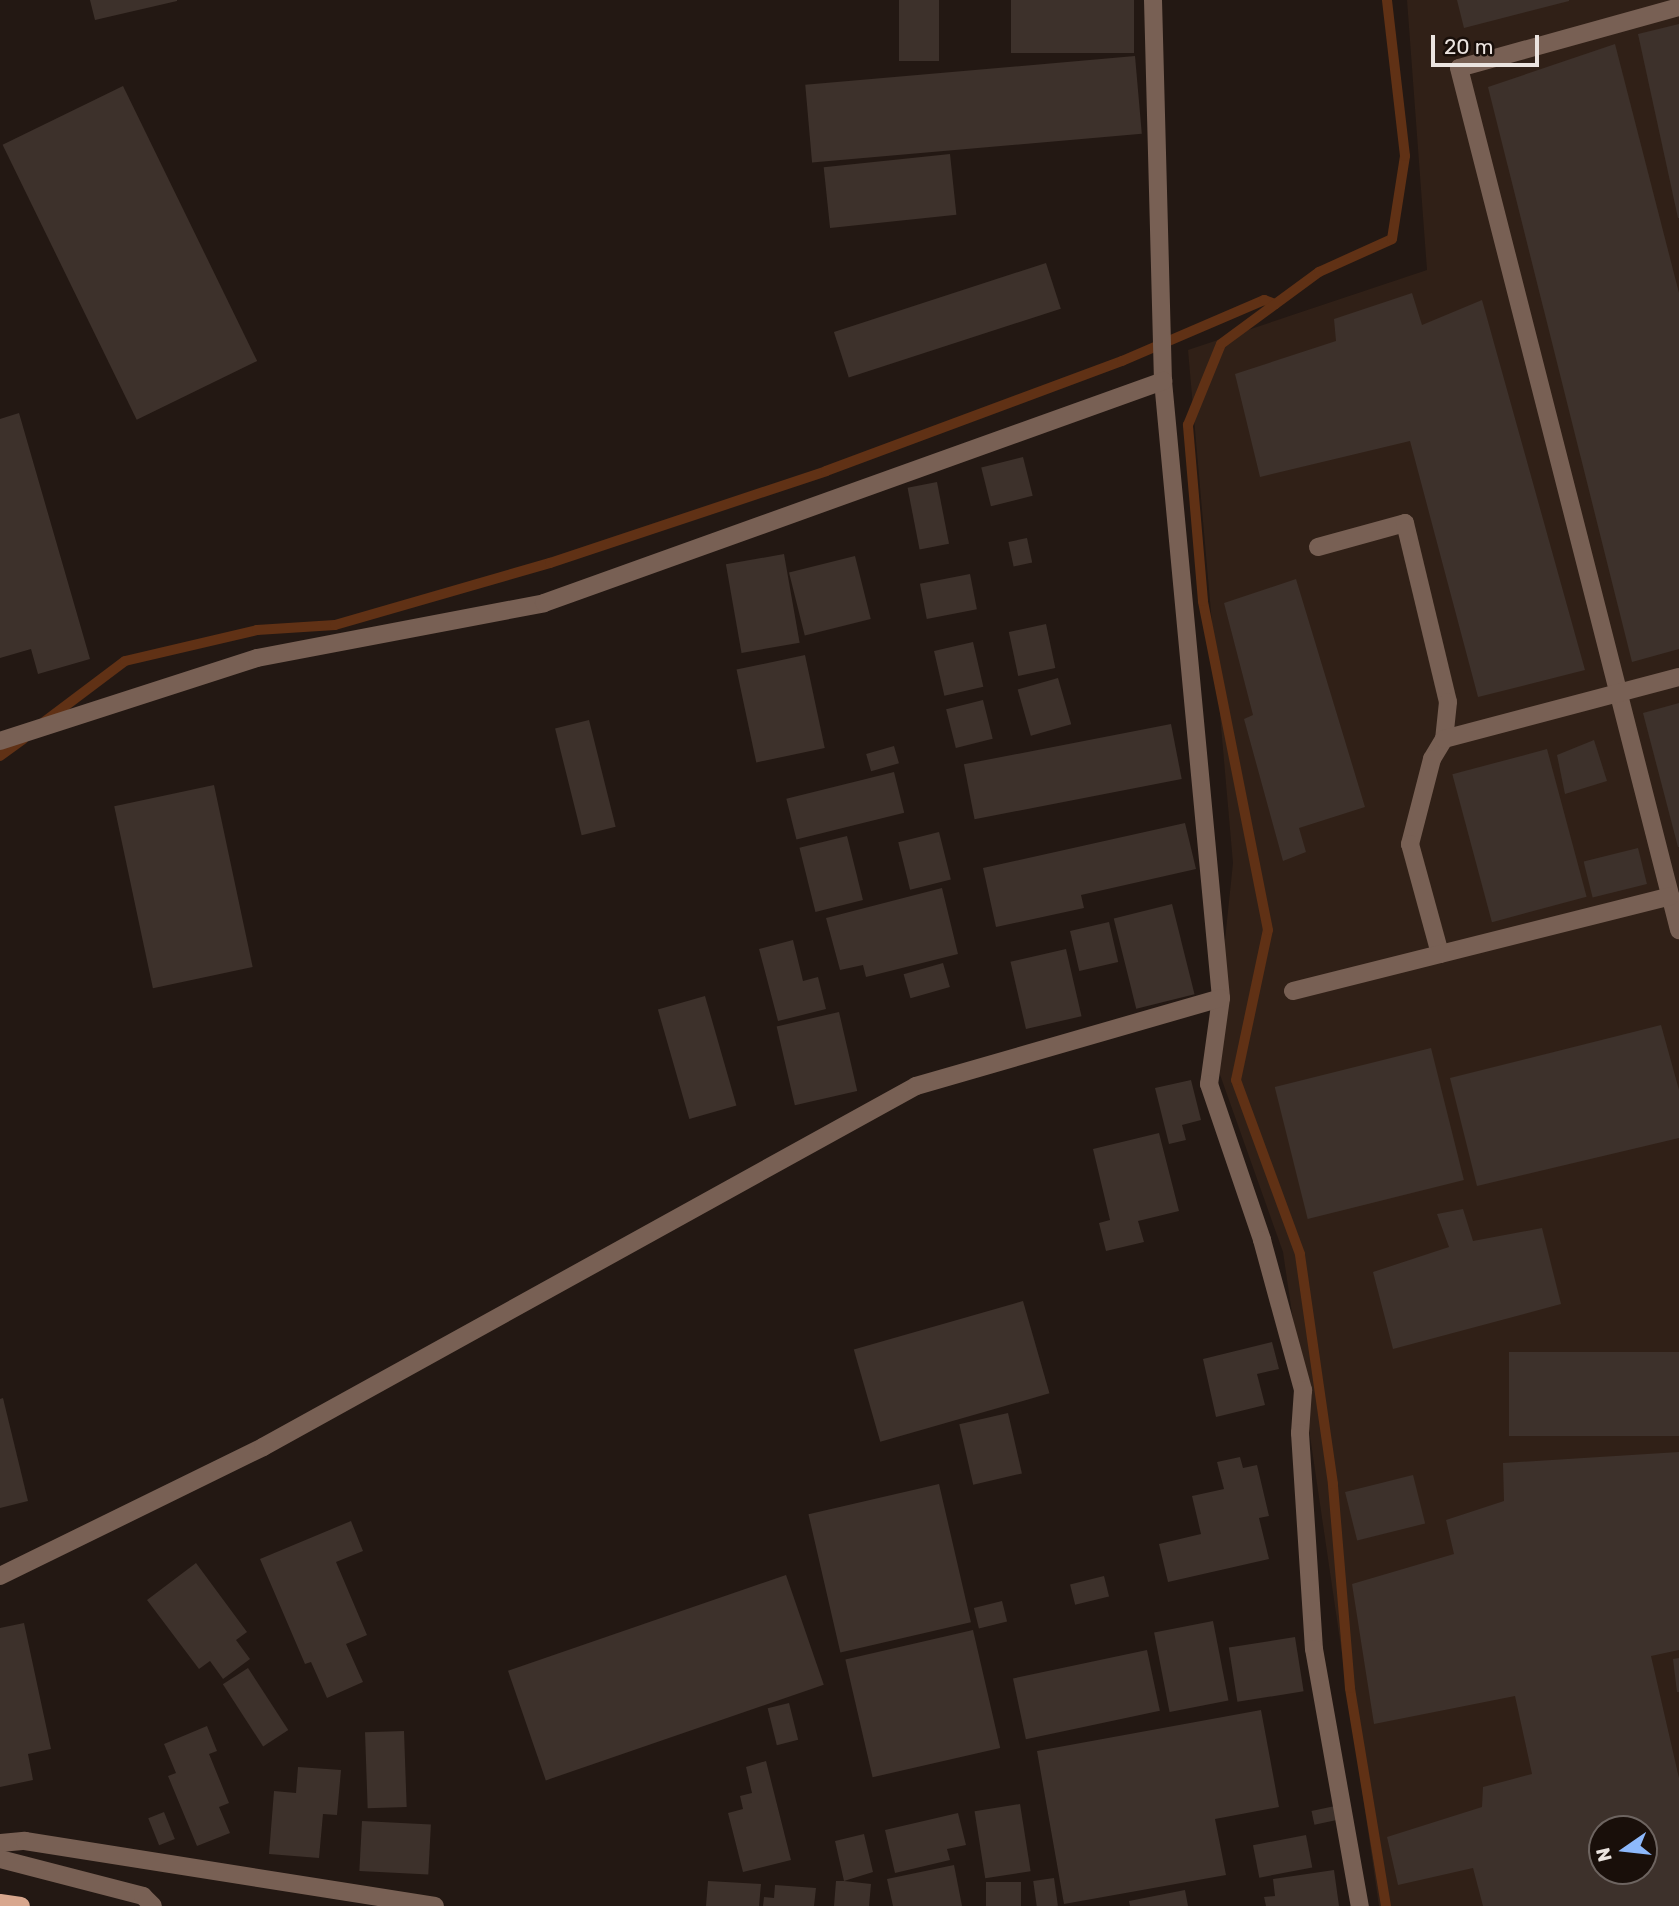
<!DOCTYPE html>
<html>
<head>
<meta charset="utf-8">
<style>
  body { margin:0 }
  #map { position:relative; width:1679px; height:1906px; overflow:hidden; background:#231813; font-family:Rubik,sans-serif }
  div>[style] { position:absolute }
  .built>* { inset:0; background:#302017 }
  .stream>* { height:10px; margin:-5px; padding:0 5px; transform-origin:5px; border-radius:5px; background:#603115 }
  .building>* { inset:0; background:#3d312b; transform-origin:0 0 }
  .minor>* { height:18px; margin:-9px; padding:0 9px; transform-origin:9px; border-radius:9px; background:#786054 }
  .major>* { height:18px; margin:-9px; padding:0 9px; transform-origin:9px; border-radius:9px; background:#d8a78e }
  span { translate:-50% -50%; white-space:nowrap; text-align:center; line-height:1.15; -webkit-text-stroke:7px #190f0a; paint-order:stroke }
  .north { position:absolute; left:1588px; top:1815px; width:70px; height:70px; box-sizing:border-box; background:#190f0a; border:2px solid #6d6460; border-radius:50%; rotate:256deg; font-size:19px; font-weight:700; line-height:28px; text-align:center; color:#ebe4e0 }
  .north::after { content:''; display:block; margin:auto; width:24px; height:32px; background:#8db9fc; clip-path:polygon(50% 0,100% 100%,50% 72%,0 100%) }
  .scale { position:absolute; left:1431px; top:35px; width:108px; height:32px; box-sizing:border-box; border:4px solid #ebe4e0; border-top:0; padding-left:9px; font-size:21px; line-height:24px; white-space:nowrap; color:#ebe4e0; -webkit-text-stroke:5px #190f0a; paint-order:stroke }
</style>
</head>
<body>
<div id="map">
  <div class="built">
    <div style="clip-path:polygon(evenodd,1407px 0,1679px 0,1679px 1906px,1379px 1906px,1283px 1252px,1213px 1055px,1233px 863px,1188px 350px,1427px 270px,1407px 0,1602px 1829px,1644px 1829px,1644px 1871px,1602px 1871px,1602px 1829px)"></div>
  </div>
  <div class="stream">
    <div style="left:44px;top:722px;width:101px;rotate:-37deg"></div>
    <div style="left:125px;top:661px;width:136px;rotate:-13.2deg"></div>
    <div style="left:257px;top:630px;width:78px;rotate:-3.7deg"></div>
    <div style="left:335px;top:625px;width:224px;rotate:-16.1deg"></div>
    <div style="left:550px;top:563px;width:291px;rotate:-18.4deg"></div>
    <div style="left:826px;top:471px;width:316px;rotate:-20.4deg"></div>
    <div style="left:1122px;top:361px;width:155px;rotate:-23.2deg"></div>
    <div style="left:1264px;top:300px;width:12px;rotate:20deg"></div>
    <div style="left:0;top:756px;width:29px;rotate:-36deg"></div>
    <div style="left:1386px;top:1906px;width:221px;rotate:-99.4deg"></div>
    <div style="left:1350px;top:1688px;width:205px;rotate:-94.8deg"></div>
    <div style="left:1333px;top:1484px;width:232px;rotate:-98.2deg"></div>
    <div style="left:1300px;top:1254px;width:185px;rotate:-110.2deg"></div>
    <div style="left:1236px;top:1080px;width:153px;rotate:-78deg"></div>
    <div style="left:1268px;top:930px;width:335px;rotate:-101.2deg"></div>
    <div style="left:1203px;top:601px;width:177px;rotate:-94.9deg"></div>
    <div style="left:1188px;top:425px;width:87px;rotate:-67.8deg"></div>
    <div style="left:1221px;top:344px;width:122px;rotate:-36.3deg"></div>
    <div style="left:1319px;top:272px;width:80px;rotate:-24.3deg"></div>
    <div style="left:1392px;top:239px;width:84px;rotate:-81.1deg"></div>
    <div style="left:1405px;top:156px;width:157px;rotate:-96.6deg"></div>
  </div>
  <div class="building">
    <div style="clip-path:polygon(90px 0,177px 0,177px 1px,95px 20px)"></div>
    <div style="left:899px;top:0;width:40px;height:61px"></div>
    <div style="left:1011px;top:0;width:123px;height:53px"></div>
    <div style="clip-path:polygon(1457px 0,1569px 0,1569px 1px,1464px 28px)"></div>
    <div style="clip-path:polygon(1679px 24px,1679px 218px,1678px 218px,1638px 34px)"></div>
    <div style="clip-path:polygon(1615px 44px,1679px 293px,1679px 649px,1632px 662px,1488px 87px)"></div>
    <div style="left:1135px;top:56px;width:78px;height:331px;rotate:85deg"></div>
    <div style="left:123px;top:86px;width:306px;height:134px;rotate:64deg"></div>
    <div style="left:950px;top:154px;width:61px;height:127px;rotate:84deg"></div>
    <div style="left:1046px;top:263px;width:48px;height:223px;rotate:72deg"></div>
    <div style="clip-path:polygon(1412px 293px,1422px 325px,1482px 300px,1585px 670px,1478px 697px,1410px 441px,1260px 477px,1235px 374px,1336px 341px,1334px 319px)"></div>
    <div style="clip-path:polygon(19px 413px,90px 659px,38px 674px,31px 649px,0 658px,0 419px)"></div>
    <div style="left:1023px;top:457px;width:40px;height:43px;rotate:76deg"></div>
    <div style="left:937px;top:482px;width:63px;height:30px;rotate:79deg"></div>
    <div style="left:1027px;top:538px;width:25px;height:19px;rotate:78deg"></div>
    <div style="left:784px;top:554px;width:90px;height:59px;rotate:80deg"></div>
    <div style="left:855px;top:556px;width:65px;height:68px;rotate:76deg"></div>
    <div style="left:970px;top:574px;width:36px;height:51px;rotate:79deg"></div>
    <div style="clip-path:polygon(1296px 579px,1365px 807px,1299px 828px,1306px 852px,1283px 861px,1244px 719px,1253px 715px,1224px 603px)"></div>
    <div style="left:1046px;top:624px;width:45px;height:38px;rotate:78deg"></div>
    <div style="left:973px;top:642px;width:46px;height:40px;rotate:77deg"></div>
    <div style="left:805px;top:655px;width:95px;height:70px;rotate:78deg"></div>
    <div style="left:1058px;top:678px;width:48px;height:42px;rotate:74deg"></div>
    <div style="left:983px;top:700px;width:40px;height:38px;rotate:76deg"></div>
    <div style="clip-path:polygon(1679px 703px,1679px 847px,1678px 847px,1643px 713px)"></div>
    <div style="left:589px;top:720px;width:110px;height:35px;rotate:76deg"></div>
    <div style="left:1171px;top:724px;width:56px;height:211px;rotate:79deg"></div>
    <div style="clip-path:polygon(1594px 740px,1607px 781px,1565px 794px,1557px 755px)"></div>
    <div style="left:894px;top:746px;width:18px;height:29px;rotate:74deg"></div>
    <div style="left:1547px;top:749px;width:153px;height:98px;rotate:75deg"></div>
    <div style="left:894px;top:772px;width:42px;height:111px;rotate:76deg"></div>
    <div style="left:214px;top:785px;width:186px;height:102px;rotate:78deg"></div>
    <div style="clip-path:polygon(1185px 823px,1196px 869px,1081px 895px,1084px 908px,996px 927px,983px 868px)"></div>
    <div style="left:939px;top:832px;width:49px;height:42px;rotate:76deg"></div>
    <div style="left:847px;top:836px;width:66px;height:49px;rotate:76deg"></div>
    <div style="left:1638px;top:848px;width:37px;height:56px;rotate:76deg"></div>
    <div style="clip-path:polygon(942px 888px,958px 954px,866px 977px,863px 965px,840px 970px,826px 918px)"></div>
    <div style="left:1172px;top:904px;width:93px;height:60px;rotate:76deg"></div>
    <div style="left:1109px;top:922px;width:41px;height:40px;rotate:77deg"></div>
    <div style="clip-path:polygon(793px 940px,803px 981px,818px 977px,826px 1009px,778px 1021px,759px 949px)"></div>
    <div style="left:1066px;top:949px;width:69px;height:57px;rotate:77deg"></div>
    <div style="left:943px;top:963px;width:25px;height:41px;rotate:74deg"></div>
    <div style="left:705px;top:996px;width:114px;height:49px;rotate:74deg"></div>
    <div style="left:839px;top:1012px;width:81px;height:64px;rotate:77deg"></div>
    <div style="clip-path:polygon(1661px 1025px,1679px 1090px,1679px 1138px,1477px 1186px,1450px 1078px)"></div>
    <div style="left:1431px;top:1048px;width:136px;height:161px;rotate:76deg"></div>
    <div style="clip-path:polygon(1191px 1080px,1201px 1120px,1182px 1125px,1186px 1140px,1169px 1144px,1155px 1088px)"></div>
    <div style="clip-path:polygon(1159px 1133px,1179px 1211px,1138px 1221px,1144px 1242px,1106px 1251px,1099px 1223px,1110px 1220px,1093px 1149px)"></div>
    <div style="clip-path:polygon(1463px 1209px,1473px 1241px,1542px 1228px,1561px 1304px,1393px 1349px,1373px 1272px,1449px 1247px,1437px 1214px)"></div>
    <div style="left:1023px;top:1301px;width:96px;height:176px;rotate:74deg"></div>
    <div style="clip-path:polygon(1272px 1342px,1279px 1369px,1257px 1374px,1265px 1405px,1216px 1417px,1203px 1359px)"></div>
    <div style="left:1679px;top:1352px;width:84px;height:170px;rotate:90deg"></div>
    <div style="clip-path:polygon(3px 1398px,28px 1501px,0 1508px,0 1399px)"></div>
    <div style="left:1008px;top:1413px;width:62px;height:50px;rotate:77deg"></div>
    <div style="clip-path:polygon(evenodd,1679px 1452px,1679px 1650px,1651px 1656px,1679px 1778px,1679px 1906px,1483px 1906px,1473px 1868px,1398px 1885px,1387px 1837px,1482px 1807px,1483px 1787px,1532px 1774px,1515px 1696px,1374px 1724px,1352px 1584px,1454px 1554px,1446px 1520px,1504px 1501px,1503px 1463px,1679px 1452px,1602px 1829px,1644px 1829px,1644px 1871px,1602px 1871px,1602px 1829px)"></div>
    <div style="clip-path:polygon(1240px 1457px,1243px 1468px,1257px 1465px,1269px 1516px,1259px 1518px,1269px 1559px,1168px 1582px,1159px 1544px,1201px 1534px,1192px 1496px,1224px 1489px,1217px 1462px)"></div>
    <div style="left:1413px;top:1475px;width:50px;height:70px;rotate:76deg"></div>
    <div style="left:939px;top:1484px;width:142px;height:134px;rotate:77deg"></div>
    <div style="clip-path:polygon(351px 1521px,363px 1551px,336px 1562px,367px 1635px,346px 1644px,363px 1682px,327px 1698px,311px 1662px,305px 1664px,260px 1559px)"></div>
    <div style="clip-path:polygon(196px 1563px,247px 1632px,236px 1640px,250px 1659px,223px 1679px,210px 1661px,199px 1669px,147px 1600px)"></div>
    <div style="left:786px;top:1575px;width:116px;height:294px;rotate:71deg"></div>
    <div style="left:1104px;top:1576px;width:21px;height:35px;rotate:76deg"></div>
    <div style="left:1002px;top:1601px;width:21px;height:29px;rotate:76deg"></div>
    <div style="left:1213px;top:1621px;width:81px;height:60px;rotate:79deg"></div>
    <div style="clip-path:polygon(24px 1623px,51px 1749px,28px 1754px,33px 1780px,0 1787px,0 1628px)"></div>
    <div style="left:973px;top:1630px;width:121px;height:131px;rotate:77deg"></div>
    <div style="left:1295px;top:1637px;width:55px;height:67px;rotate:81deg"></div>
    <div style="left:1147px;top:1650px;width:62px;height:137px;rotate:78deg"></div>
    <div style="clip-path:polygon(1679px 1658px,1679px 1692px,1677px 1692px,1673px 1659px)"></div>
    <div style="left:248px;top:1668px;width:74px;height:30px;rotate:57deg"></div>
    <div style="left:789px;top:1703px;width:38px;height:22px;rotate:76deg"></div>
    <div style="clip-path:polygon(1261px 1710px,1279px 1807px,1215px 1819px,1226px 1875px,1064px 1904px,1037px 1751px)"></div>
    <div style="clip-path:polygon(207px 1726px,217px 1751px,209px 1754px,229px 1803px,219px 1807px,230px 1833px,197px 1846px,168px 1776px,176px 1773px,164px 1744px)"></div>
    <div style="left:404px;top:1731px;width:76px;height:39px;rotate:88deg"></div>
    <div style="clip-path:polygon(766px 1761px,791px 1860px,743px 1872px,728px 1813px,743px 1809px,740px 1796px,752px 1793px,746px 1767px)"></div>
    <div style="clip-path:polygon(298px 1767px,341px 1770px,337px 1815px,323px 1814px,319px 1858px,269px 1854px,274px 1791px,296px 1793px)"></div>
    <div style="left:1020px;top:1804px;width:68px;height:46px;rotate:81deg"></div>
    <div style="left:1335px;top:1806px;width:14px;height:24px;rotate:78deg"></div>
    <div style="left:164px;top:1812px;width:29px;height:17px;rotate:68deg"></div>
    <div style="clip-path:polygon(958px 1813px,966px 1845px,947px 1849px,950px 1860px,895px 1873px,885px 1830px)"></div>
    <div style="left:362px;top:1821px;width:69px;height:50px;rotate:3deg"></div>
    <div style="clip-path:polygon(864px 1834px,873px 1872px,844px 1881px,871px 1884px,869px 1906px,834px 1906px,836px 1881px,844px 1881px,835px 1841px)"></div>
    <div style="left:1306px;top:1835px;width:33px;height:54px;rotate:79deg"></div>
    <div style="clip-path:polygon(954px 1865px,962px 1906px,893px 1906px,887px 1879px)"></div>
    <div style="clip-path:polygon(1334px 1870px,1339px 1906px,1266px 1906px,1264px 1897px,1275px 1896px,1273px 1879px)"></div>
    <div style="left:1054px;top:1878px;width:28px;height:21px;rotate:82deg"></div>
    <div style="clip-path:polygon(708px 1881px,761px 1884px,759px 1906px,706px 1906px)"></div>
    <div style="left:986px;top:1882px;width:35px;height:24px"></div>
    <div style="clip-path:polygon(775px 1885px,816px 1888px,814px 1906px,763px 1906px,764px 1897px,774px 1898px)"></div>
    <div style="clip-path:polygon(1185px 1890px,1188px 1906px,1130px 1906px,1129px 1901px)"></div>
  </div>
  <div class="minor">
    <div style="left:1153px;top:0;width:381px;rotate:88.5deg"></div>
    <div style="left:1163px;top:381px;width:620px;rotate:84.63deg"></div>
    <div style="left:1221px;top:998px;width:87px;rotate:97.9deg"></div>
    <div style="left:1209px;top:1084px;width:165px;rotate:71.2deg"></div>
    <div style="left:1262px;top:1240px;width:156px;rotate:74.7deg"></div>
    <div style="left:1303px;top:1390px;width:43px;rotate:94deg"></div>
    <div style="left:1300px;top:1433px;width:216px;rotate:86.3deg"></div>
    <div style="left:1314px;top:1649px;width:261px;rotate:79.9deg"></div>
    <div style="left:1679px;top:7px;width:228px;rotate:164.5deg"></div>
    <div style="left:1459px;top:68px;width:890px;rotate:75.68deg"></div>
    <div style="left:1318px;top:547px;width:90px;rotate:-15.4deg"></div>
    <div style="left:1405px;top:523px;width:184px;rotate:76.5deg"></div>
    <div style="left:1448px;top:702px;width:37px;rotate:96deg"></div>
    <div style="left:1444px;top:739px;width:23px;rotate:121deg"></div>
    <div style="left:1432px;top:759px;width:88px;rotate:104.5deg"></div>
    <div style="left:1410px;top:844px;width:114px;rotate:74.7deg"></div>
    <div style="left:1444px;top:739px;width:243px;rotate:-14.8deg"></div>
    <div style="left:0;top:741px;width:270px;rotate:-17.9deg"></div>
    <div style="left:257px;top:658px;width:292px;rotate:-10.8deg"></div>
    <div style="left:544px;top:603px;width:658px;rotate:-19.73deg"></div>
    <div style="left:1293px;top:991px;width:389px;rotate:-14.1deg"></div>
    <div style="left:0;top:1576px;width:293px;rotate:-26.1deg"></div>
    <div style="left:263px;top:1447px;width:746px;rotate:-28.94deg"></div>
    <div style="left:916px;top:1086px;width:317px;rotate:-16.1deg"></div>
    <div style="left:0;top:1843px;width:25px;rotate:-5deg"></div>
    <div style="left:25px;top:1841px;width:415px;rotate:9deg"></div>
    <div style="left:0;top:1859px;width:148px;rotate:14.5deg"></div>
    <div style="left:143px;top:1896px;width:14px;rotate:45deg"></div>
  </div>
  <div class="major">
    <div style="left:0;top:1903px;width:21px;rotate:8deg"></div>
  </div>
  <div class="north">N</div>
  <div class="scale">20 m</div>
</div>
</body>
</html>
